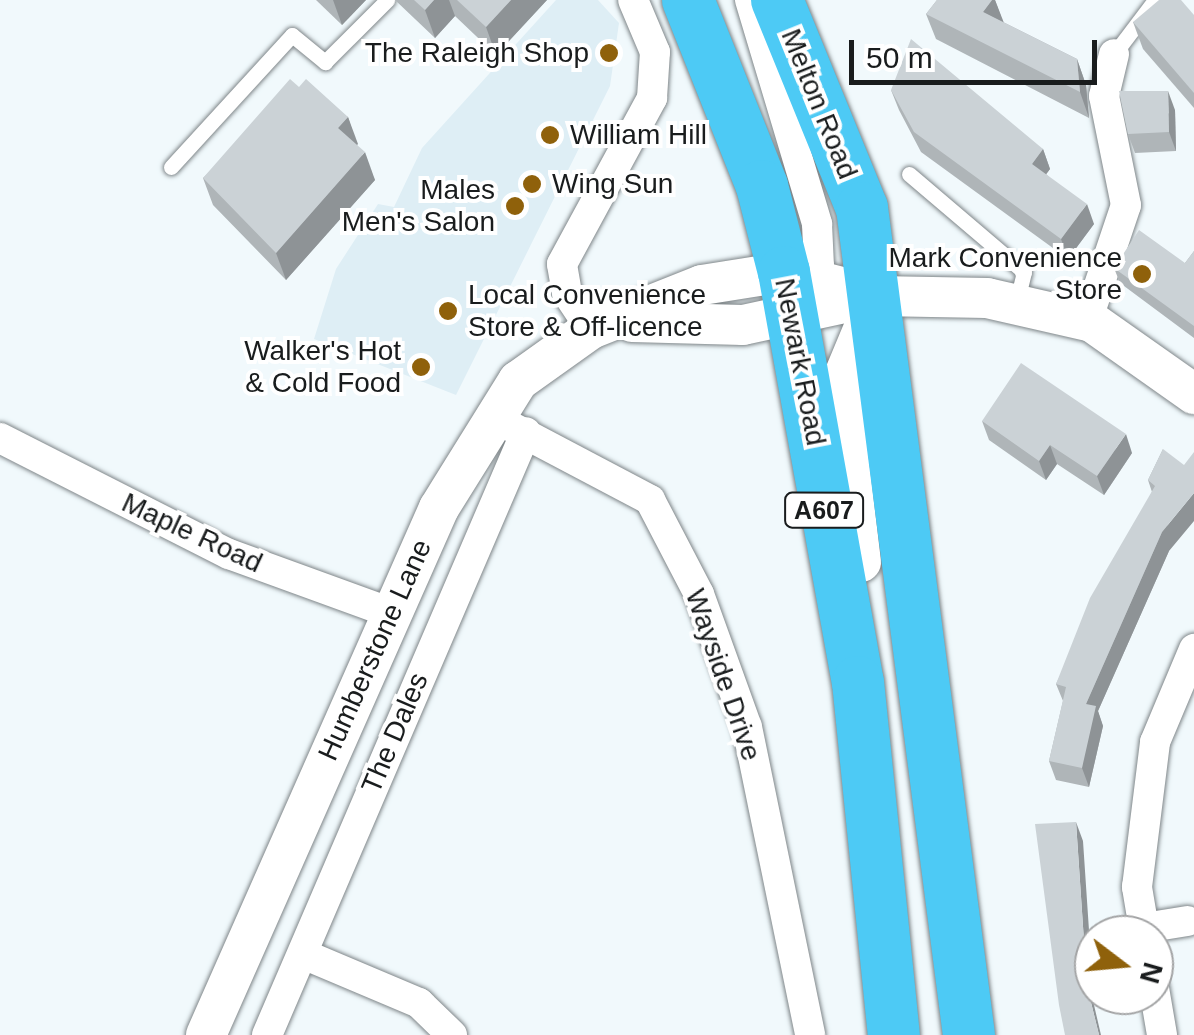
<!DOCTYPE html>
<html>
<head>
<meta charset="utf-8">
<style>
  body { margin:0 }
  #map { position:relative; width:1194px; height:1035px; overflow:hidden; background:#f1f9fc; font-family:Arial,sans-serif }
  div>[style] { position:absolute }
  .built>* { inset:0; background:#deeef5 }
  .roads { filter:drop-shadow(0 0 2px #7f8689) drop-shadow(0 0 2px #7f8689) }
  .lane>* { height:15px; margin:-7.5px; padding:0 7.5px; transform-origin:7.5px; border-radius:7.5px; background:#fff }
  .street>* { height:30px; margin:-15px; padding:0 15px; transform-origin:15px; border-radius:15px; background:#fff }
  .secondary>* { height:40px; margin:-20px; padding:0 20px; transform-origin:20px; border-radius:20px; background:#fff }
  .highway>* { height:52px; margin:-26px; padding:0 26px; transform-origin:26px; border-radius:26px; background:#4dcaf5 }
  .wall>* { inset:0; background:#afb5b8 }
  .shaded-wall>* { inset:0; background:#8e9396 }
  .building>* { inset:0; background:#cbd2d6 }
  .dots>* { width:28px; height:28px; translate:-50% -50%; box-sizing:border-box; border:5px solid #fff; border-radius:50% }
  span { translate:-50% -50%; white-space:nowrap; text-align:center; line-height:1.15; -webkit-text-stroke:8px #fff; paint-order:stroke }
  .shield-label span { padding:2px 8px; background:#fff; border:2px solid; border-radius:8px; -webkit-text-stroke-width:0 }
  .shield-label { font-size:25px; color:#191c1d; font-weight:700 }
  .poi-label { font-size:28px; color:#191c1d }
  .right { translate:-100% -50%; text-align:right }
  .left { translate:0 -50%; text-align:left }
  .street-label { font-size:28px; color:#191c1d }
  .north { position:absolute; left:1074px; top:915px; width:100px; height:100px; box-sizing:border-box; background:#fff; border:2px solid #a3a4a5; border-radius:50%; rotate:106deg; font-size:28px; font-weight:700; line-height:40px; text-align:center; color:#191c1d }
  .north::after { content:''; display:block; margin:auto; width:35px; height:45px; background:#8f610b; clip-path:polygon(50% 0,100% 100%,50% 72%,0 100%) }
  .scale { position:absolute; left:849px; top:40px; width:248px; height:45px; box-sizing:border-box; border:5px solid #191c1d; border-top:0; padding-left:12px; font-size:30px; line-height:35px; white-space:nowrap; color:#191c1d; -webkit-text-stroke:8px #fff; paint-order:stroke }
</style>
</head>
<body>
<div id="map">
  <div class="built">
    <div style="clip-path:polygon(556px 0,598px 0,619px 23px,610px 86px,456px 395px,314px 339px,336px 269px,378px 204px,394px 207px,422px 148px)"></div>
  </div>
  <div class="roads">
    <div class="lane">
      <div style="left:1114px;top:54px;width:68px;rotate:-52.8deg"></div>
      <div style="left:171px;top:167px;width:179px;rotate:-47.5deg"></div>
      <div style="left:292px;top:35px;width:43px;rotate:39.3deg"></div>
      <div style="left:325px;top:62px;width:88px;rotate:-45deg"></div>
      <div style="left:909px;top:174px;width:151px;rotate:40.4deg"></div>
      <div style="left:1024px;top:272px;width:30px;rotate:104deg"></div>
    </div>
    <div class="street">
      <div style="left:750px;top:0;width:234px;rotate:73.3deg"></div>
      <div style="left:817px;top:224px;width:42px;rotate:87.3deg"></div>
      <div style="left:819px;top:266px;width:35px;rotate:112deg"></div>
      <div style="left:1087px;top:321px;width:122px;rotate:-71.4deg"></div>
      <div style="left:1126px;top:205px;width:111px;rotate:-101.4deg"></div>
      <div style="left:1104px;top:96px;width:43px;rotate:-76.6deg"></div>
      <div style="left:591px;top:329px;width:43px;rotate:-123.7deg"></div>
      <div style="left:567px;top:293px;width:29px;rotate:-100deg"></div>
      <div style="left:562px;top:264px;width:189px;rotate:-61.5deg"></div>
      <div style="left:652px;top:98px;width:46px;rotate:-86.3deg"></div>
      <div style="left:655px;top:52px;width:56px;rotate:-112.9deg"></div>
      <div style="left:491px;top:416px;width:180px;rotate:27.8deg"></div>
      <div style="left:650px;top:500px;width:106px;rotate:62.5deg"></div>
      <div style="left:699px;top:594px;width:141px;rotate:70.2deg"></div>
      <div style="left:747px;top:727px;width:314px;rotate:78.4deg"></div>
      <div style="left:0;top:438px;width:257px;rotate:26.9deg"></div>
      <div style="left:229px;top:554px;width:172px;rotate:20deg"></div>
      <div style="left:1144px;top:928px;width:44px;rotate:-9.2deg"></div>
      <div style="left:1145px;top:935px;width:49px;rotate:-99.5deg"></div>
      <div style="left:1137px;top:887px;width:146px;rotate:-82.9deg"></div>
      <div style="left:1155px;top:742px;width:101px;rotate:-67.2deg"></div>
      <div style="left:303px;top:954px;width:126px;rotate:22.9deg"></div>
      <div style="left:419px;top:1003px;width:46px;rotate:44.1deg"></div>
      <div style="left:1154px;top:988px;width:48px;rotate:80.3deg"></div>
      <div style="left:267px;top:1035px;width:656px;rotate:-66.76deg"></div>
    </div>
    <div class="secondary">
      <div style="left:632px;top:322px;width:111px;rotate:1.5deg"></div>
      <div style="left:743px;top:325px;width:137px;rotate:-12.2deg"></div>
      <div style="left:877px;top:296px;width:110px;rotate:1deg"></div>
      <div style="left:987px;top:298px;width:108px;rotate:12.9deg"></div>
      <div style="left:1092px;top:322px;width:125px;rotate:35.2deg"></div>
      <div style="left:861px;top:562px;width:178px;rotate:-96.8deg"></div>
      <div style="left:840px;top:385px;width:96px;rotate:-67.4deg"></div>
      <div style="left:206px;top:1035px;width:576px;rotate:-66.15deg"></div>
      <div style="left:439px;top:508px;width:150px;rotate:-58.1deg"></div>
      <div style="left:518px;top:381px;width:90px;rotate:-35.5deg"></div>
      <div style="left:591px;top:329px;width:119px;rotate:-21.6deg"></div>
      <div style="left:702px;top:285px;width:83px;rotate:-9deg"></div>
      <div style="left:784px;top:272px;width:96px;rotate:14.5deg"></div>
    </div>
    <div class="highway">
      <div style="left:688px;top:0;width:200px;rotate:68.3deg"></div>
      <div style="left:762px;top:186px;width:89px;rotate:75.7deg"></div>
      <div style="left:784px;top:272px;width:417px;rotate:79.8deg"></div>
      <div style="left:858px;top:682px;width:355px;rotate:84.2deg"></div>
      <div style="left:777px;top:0;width:225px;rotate:67.8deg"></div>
      <div style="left:862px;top:208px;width:834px;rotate:82.63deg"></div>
    </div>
  </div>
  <div class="wall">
    <div style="clip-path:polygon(316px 0,366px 0,342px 25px)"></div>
    <div style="clip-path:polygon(395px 0,547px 0,496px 55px,455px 16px,435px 38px)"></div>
    <div style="clip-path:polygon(937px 0,995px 0,1003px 22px,1077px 59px,1086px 85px,1089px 118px,936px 39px,926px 14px)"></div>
    <div style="clip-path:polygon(1194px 15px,1194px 108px,1143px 49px,1133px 22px)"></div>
    <div style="clip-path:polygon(299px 87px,348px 117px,357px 145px,375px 180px,286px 280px,213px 205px,203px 178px)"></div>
    <div style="clip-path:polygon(891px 90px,1043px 149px,1050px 169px,1046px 174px,1094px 224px,1068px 259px,921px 152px,899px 110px)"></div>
    <div style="clip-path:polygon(1175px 110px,1176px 151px,1135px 153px,1128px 134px)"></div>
    <div style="clip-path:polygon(1194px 251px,1194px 338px,1120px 283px,1114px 268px,1185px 263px)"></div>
    <div style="clip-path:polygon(982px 421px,1132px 453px,1104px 495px,1057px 464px,1046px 480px,989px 440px)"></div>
    <div style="clip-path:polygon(1163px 449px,1169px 551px,1098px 711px,1103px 726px,1089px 787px,1056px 780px,1049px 761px,1063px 701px,1056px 684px,1152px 492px,1148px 480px)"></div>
  </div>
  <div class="shaded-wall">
    <div style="clip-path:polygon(333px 0,366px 0,342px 25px)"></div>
    <div style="clip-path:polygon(434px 0,449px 0,455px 16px,435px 38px,425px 10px)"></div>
    <div style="clip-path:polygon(511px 0,547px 0,496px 55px,486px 27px)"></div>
    <div style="clip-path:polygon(992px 0,995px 0,1004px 23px,983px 12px)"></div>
    <div style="clip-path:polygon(1077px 59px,1086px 85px,1089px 118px,1080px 92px)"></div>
    <div style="clip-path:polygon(1168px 91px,1175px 110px,1176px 151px,1169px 132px)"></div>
    <div style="clip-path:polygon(348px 117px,358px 144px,348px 155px,338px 128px)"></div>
    <div style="clip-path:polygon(1043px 149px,1050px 169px,1039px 184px,1032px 164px)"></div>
    <div style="clip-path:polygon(365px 152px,375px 180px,286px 280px,276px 253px)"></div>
    <div style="clip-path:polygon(1087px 204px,1094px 224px,1068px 259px,1061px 239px)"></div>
    <div style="clip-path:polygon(1126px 434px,1132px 453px,1104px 495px,1097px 476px)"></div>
    <div style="clip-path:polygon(1050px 445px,1057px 464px,1046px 480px,1039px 461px)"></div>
    <div style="clip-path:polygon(1194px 493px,1194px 521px,1169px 551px,1098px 711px,1103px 726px,1089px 787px,1082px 768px,1086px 704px,1162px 532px)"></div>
    <div style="clip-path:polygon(1076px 822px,1083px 841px,1094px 1005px,1101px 1035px,1099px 1035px,1087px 986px)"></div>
  </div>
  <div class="building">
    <div style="clip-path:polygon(414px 0,434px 0,425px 10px)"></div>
    <div style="clip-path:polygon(457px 0,511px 0,486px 27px)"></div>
    <div style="clip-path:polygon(937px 0,992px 0,983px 12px,1077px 59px,1080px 92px,926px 14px)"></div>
    <div style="clip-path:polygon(1159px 0,1181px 0,1194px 15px,1194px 93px,1133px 22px)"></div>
    <div style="clip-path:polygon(911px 39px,1043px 149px,1032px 164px,1087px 204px,1061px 239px,914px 132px,891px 90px)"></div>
    <div style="clip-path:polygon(290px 79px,299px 87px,306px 79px,348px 117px,338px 128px,365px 152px,276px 253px,203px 178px)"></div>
    <div style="clip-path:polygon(1119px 91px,1168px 91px,1169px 132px,1128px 134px)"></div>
    <div style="clip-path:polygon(1139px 230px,1185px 263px,1194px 251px,1194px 326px,1114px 268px)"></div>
    <div style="clip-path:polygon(1021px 363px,1126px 434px,1097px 476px,1050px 445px,1039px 461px,982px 421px)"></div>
    <div style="clip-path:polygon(1163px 449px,1184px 465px,1194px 452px,1194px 493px,1162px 532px,1086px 704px,1096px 706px,1082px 768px,1049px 761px,1066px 687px,1056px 684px,1090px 598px,1155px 486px,1148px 480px)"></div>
    <div style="clip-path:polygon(1076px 822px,1087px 986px,1099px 1035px,1065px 1035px,1059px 1005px,1035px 824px)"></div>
  </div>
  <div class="dots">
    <div style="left:609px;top:53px;background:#8f610b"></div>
    <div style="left:550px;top:135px;background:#8f610b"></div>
    <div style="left:532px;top:184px;background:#8f610b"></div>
    <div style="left:515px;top:206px;background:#8f610b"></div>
    <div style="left:1142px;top:274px;background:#8f610b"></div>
    <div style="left:448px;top:311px;background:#8f610b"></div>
    <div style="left:421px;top:367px;background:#8f610b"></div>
  </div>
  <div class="shield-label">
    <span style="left:824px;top:510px">A607</span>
  </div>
  <div class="poi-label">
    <span class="right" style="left:589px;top:53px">The Raleigh Shop</span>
    <span class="left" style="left:570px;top:135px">William Hill</span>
    <span class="left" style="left:552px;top:184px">Wing Sun</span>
    <span class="right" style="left:495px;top:206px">Males<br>Men's Salon</span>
    <span class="right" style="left:1122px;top:274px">Mark Convenience<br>Store</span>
    <span class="left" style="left:468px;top:311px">Local Convenience<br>Store &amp; Off-licence</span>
    <span class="right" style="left:401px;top:367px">Walker's Hot<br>&amp; Cold Food</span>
  </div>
  <div class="street-label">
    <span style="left:819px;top:104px;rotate:68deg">Melton Road</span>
    <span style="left:800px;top:362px;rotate:79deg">Newark Road</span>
    <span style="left:192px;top:533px;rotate:25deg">Maple Road</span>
    <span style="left:375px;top:650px;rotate:-66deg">Humberstone Lane</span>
    <span style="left:723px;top:675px;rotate:71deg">Wayside Drive</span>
    <span style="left:395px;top:733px;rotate:-67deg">The Dales</span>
  </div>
  <div class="north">N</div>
  <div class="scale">50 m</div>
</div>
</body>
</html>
